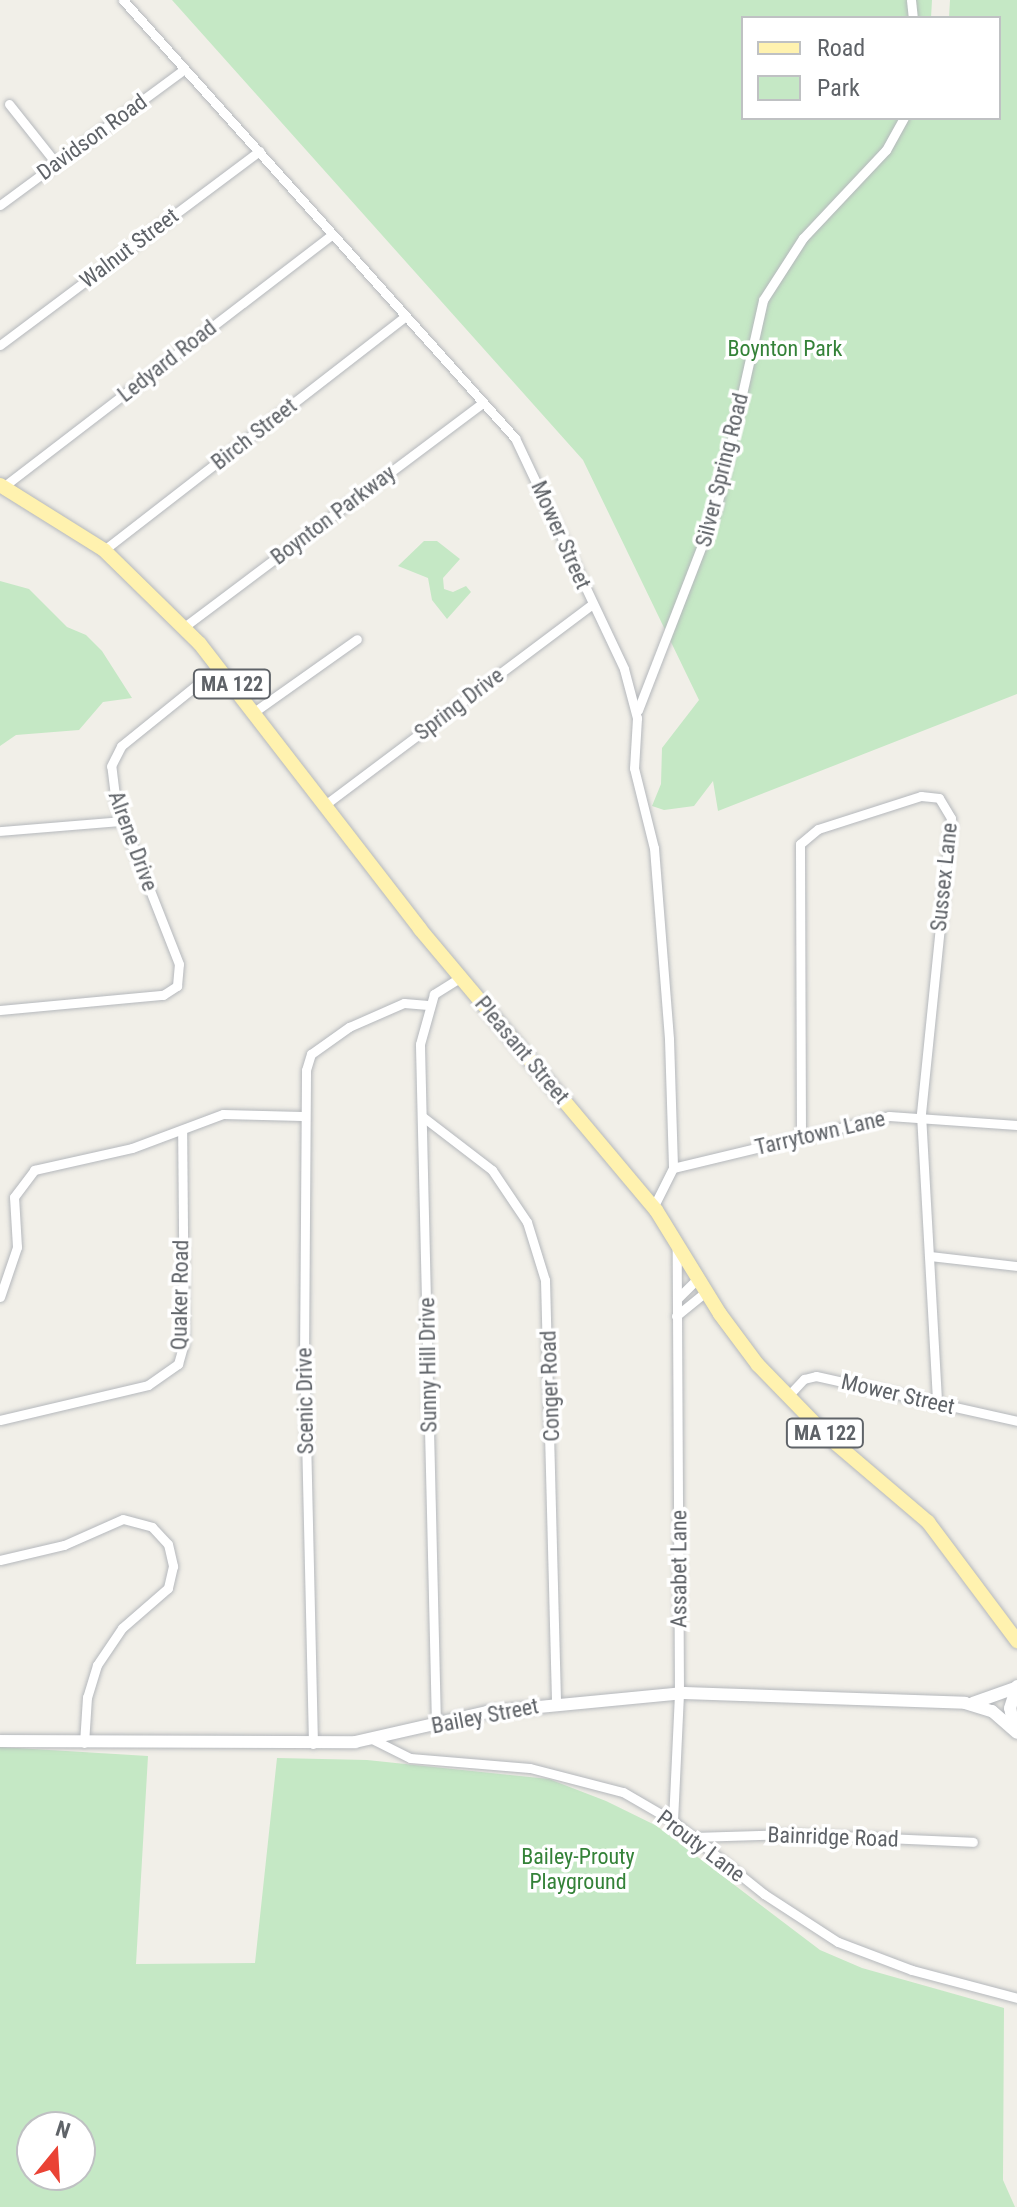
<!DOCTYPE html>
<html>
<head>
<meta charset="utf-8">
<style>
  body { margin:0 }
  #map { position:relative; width:1017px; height:2207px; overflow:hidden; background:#f1efe8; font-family:"Roboto Condensed",sans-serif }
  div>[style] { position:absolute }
  .green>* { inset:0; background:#c5e8c5 }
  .roads { filter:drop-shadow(0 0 2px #b5b8bc) drop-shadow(0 0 2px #b5b8bc) }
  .street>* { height:9px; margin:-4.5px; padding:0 4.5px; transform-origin:4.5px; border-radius:4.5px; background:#fff }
  .secondary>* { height:12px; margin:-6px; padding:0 6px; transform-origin:6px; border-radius:6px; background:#fff }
  .primary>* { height:14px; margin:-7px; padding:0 7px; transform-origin:7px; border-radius:7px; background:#fff2af }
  span { translate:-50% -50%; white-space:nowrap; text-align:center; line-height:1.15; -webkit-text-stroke:7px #fff; paint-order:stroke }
  .shield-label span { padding:2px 6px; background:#fff; border:2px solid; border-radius:6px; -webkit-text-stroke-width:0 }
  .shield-label { font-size:20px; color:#5f6368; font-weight:700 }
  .street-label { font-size:22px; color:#5f6368 }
  .park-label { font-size:22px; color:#348238 }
  .legend { position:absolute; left:741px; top:16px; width:260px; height:104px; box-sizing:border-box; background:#fff; border:2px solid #bfc1c3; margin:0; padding:10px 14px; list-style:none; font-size:24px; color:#5f6368 }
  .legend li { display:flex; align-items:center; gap:16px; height:40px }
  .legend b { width:40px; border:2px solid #bfc1c3 }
  .north { position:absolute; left:16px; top:2111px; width:80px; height:80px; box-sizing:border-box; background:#fff; border:2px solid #bfc1c3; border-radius:50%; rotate:18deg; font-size:22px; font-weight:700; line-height:32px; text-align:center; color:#5f6368 }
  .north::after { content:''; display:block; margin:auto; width:28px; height:36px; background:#ea4335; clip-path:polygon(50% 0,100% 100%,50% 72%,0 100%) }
</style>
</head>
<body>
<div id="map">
  <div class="green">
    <div style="clip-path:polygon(172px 0,932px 0,931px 18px,743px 18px,743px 118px,948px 119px,999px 118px,999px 18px,949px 18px,950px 0,1017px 0,1017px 694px,718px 811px,713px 781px,694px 806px,664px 810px,652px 806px,661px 784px,662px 748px,699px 700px,583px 460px)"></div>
    <div style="clip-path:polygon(424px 541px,437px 541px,460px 559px,443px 578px,444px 589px,453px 592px,466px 586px,471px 592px,447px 619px,432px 600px,428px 578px,398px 566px)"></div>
    <div style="clip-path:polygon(0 581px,29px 589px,67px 627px,86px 635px,102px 651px,132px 698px,103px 702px,79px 730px,16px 735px,0 746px)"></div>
    <div style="clip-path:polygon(evenodd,0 1747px,148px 1756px,136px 1964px,255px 1963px,277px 1758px,367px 1760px,549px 1779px,606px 1801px,657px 1826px,820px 1950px,862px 1968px,1004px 2008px,1003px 2180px,1015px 2207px,0 2207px,0 1747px,32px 2127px,80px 2127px,80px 2175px,32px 2175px,32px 2127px)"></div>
  </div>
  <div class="roads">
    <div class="street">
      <div style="left:123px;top:0;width:588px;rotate:48.17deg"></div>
      <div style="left:515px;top:438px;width:255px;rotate:64.7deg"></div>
      <div style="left:624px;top:669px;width:51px;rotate:75.1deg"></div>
      <div style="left:637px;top:718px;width:50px;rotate:93.4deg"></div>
      <div style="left:634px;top:768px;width:82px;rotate:76deg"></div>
      <div style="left:654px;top:848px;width:192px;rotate:85.5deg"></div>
      <div style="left:669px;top:1039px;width:129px;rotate:88.2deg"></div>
      <div style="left:673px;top:1168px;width:42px;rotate:116.6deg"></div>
      <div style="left:911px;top:0;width:18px;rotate:84deg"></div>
      <div style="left:9px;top:104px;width:75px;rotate:51.5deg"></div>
      <div style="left:0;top:205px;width:227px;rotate:-36.4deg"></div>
      <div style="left:0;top:345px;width:324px;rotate:-36.8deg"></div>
      <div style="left:3px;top:487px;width:414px;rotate:-37.5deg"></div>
      <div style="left:104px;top:550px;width:378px;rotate:-37.8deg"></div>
      <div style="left:184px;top:627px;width:373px;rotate:-36.9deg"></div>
      <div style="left:638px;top:710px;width:219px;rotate:-68.8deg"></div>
      <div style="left:717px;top:506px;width:211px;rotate:-77.4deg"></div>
      <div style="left:763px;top:300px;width:74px;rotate:-57.2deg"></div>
      <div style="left:803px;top:238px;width:121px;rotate:-46.7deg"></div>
      <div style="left:886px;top:150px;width:37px;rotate:-61deg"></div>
      <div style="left:254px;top:712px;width:126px;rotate:-35.3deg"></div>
      <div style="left:326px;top:804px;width:333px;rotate:-36.9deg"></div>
      <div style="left:0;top:831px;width:122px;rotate:-4.7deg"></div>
      <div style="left:0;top:1010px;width:164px;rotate:-5.3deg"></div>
      <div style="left:163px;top:995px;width:17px;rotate:-33deg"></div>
      <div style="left:177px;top:986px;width:22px;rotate:-85deg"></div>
      <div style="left:179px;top:964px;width:172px;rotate:-111.5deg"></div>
      <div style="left:116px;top:804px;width:38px;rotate:-97deg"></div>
      <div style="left:111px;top:766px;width:22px;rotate:-63deg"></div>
      <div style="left:121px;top:746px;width:126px;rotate:-38.9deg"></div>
      <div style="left:423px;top:1117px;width:87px;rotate:37.5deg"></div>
      <div style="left:492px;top:1170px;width:63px;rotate:56.1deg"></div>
      <div style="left:527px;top:1222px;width:61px;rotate:72.8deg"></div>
      <div style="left:545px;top:1280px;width:423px;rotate:88.5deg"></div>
      <div style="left:801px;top:1136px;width:292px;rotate:-90.2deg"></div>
      <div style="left:800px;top:844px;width:23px;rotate:-40deg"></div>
      <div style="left:818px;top:829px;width:108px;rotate:-17.8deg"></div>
      <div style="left:921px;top:796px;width:18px;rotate:6deg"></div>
      <div style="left:939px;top:798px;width:23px;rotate:59deg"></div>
      <div style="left:951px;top:818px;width:298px;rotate:95.8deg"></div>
      <div style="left:921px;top:1114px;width:289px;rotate:86.8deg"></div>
      <div style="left:673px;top:1168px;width:222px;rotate:-13.5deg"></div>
      <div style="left:889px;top:1116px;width:128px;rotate:4deg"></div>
      <div style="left:930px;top:1256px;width:88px;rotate:6.6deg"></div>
      <div style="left:0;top:1297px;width:53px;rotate:-71.2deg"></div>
      <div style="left:17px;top:1247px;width:50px;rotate:-93.4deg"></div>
      <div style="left:14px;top:1197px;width:34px;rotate:-53deg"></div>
      <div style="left:34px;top:1170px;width:100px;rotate:-12.7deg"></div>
      <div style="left:132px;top:1148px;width:97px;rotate:-20.5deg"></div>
      <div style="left:223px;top:1114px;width:79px;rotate:1.5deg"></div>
      <div style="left:678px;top:1298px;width:28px;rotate:-45deg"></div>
      <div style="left:676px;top:1316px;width:38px;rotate:-39deg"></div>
      <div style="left:787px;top:1397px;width:25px;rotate:-47deg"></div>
      <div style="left:804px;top:1379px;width:12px;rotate:-14deg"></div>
      <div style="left:816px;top:1376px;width:206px;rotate:12.6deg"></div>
      <div style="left:0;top:1420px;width:152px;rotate:-13.3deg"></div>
      <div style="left:148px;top:1385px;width:37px;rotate:-35deg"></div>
      <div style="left:178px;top:1364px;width:22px;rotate:-74deg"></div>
      <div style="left:184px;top:1343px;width:210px;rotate:-90.5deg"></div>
      <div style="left:0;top:1560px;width:66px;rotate:-13.2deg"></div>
      <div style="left:64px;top:1545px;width:64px;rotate:-23.8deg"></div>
      <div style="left:123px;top:1519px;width:30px;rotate:15deg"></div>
      <div style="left:152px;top:1527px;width:23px;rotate:47deg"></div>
      <div style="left:168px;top:1544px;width:23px;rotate:77deg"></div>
      <div style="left:173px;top:1566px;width:23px;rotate:103deg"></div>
      <div style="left:168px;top:1588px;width:61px;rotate:139deg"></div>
      <div style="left:122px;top:1628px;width:45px;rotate:124deg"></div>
      <div style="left:97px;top:1665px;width:34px;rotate:107deg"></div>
      <div style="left:87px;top:1697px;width:46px;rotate:93.7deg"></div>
      <div style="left:436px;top:1725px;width:681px;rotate:-91.35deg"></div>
      <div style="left:420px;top:1044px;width:52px;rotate:-74.4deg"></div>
      <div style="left:434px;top:994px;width:31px;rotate:-32deg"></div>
      <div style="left:372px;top:1739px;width:42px;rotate:26.6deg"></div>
      <div style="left:410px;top:1758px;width:120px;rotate:4.8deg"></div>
      <div style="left:530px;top:1768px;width:96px;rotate:14.5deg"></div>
      <div style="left:623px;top:1792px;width:58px;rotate:30.1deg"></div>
      <div style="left:673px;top:1821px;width:117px;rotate:38.7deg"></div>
      <div style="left:764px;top:1894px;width:88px;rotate:33deg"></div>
      <div style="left:838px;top:1942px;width:79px;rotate:20.7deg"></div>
      <div style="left:912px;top:1970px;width:109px;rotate:14.9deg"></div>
      <div style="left:313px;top:1744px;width:383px;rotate:-91.3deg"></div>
      <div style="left:304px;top:1361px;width:291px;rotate:-89.6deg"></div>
      <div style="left:306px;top:1070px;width:17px;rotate:-73deg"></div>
      <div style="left:311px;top:1054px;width:47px;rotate:-35.4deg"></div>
      <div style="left:349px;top:1027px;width:60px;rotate:-23.6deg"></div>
      <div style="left:404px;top:1003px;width:24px;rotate:5deg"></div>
      <div style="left:673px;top:1821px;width:128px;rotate:-87.3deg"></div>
      <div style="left:679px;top:1693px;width:448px;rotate:-90.3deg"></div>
      <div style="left:693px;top:1837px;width:99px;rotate:-1.7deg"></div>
      <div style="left:792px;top:1834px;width:181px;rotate:2.5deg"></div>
    </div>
    <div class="secondary">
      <div style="left:973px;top:1703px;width:45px;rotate:-19.7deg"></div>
      <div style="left:1014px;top:1728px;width:20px;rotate:-101deg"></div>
      <div style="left:1010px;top:1708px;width:23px;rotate:-72deg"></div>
      <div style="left:0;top:1741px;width:355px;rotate:0.2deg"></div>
      <div style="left:355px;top:1742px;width:135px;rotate:-12.8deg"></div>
      <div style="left:487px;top:1712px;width:198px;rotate:-5.5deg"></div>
      <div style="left:684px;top:1693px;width:281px;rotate:2deg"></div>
      <div style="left:965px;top:1703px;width:28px;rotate:17deg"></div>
      <div style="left:992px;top:1711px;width:33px;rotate:41deg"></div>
    </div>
    <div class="primary">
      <div style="left:0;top:485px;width:123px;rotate:32deg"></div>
      <div style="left:104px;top:550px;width:134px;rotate:44.4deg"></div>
      <div style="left:200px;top:644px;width:360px;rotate:52.3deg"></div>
      <div style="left:420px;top:929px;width:367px;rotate:50deg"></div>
      <div style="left:656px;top:1210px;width:122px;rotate:58.4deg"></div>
      <div style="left:720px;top:1314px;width:64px;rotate:53.3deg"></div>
      <div style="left:758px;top:1365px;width:99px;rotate:45.8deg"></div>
      <div style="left:827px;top:1436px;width:133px;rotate:40.4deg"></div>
      <div style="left:928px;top:1522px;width:149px;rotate:53.2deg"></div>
    </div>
  </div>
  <div class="shield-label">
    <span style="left:232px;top:684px">MA 122</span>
    <span style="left:825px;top:1433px">MA 122</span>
  </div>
  <div class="street-label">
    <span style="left:92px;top:137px;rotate:-36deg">Davidson Road</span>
    <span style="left:129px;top:248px;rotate:-37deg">Walnut Street</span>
    <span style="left:167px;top:361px;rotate:-38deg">Ledyard Road</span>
    <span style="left:254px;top:434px;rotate:-38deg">Birch Street</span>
    <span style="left:722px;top:470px;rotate:-76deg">Silver Spring Road</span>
    <span style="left:333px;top:515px;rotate:-37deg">Boynton Parkway</span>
    <span style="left:561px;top:535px;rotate:66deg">Mower Street</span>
    <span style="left:459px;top:704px;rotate:-37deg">Spring Drive</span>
    <span style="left:133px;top:841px;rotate:70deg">Alrene Drive</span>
    <span style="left:944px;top:877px;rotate:-84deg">Sussex Lane</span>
    <span style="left:522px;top:1050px;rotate:50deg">Pleasant Street</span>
    <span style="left:820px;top:1133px;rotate:-13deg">Tarrytown Lane</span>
    <span style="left:180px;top:1295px;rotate:-89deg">Quaker Road</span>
    <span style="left:428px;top:1365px;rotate:-91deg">Sunny Hill Drive</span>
    <span style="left:550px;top:1386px;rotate:-92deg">Conger Road</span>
    <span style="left:898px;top:1394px;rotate:13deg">Mower Street</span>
    <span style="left:305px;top:1401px;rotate:-91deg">Scenic Drive</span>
    <span style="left:679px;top:1569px;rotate:-90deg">Assabet Lane</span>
    <span style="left:485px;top:1716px;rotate:-11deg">Bailey Street</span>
    <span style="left:833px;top:1837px;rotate:2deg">Bainridge Road</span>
    <span style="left:701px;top:1846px;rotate:37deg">Prouty Lane</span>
  </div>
  <div class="park-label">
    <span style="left:785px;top:349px">Boynton Park</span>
    <span style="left:578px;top:1869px">Bailey-Prouty<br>Playground</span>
  </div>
  <ul class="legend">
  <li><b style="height:10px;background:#fff2af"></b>Road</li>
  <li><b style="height:22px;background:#c5e8c5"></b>Park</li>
  </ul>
  <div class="north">N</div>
</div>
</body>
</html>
